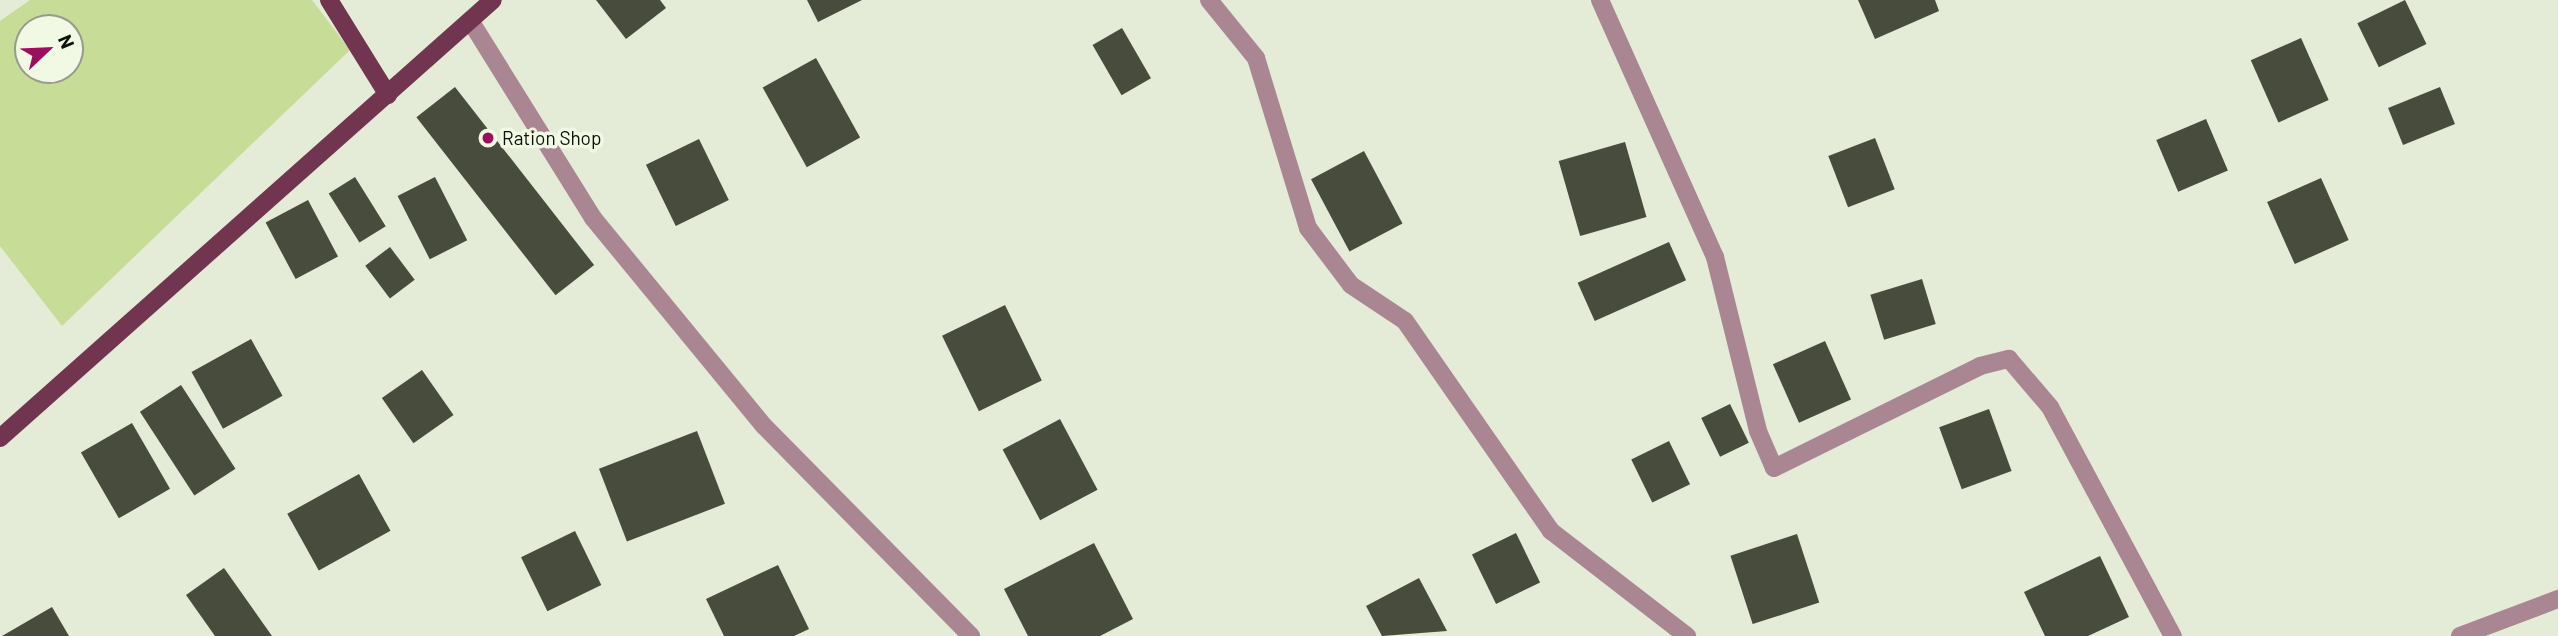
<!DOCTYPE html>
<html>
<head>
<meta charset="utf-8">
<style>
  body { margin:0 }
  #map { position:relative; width:2558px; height:636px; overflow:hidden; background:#e4ebd7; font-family:Barlow,sans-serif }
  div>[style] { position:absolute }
  .green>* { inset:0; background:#c7dc97 }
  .building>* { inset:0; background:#474c3c; transform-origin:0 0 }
  .minor>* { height:18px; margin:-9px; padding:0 9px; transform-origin:9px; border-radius:9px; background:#aa8693 }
  .major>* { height:18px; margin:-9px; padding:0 9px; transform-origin:9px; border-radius:9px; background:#71354f }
  .dots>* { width:19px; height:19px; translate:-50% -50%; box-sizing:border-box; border:4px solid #f1f8e4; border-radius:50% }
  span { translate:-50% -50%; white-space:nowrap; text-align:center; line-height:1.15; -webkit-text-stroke:7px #f1f8e4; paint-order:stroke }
  .poi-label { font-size:19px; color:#0e100a }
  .left { translate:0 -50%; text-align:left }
  .north { position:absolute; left:14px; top:14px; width:70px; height:70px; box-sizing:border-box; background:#f1f8e4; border:2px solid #969b8d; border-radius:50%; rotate:67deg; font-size:19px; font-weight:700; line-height:28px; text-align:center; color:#0e100a }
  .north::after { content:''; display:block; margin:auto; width:24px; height:32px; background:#9c0f5e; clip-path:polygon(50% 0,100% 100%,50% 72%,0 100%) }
</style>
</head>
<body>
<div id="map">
  <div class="green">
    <div style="clip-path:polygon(evenodd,30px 0,312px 0,350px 50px,62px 326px,0 246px,0 21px,30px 0,28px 28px,70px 28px,70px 70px,28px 70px,28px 28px)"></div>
  </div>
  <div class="building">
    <div style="clip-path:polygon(596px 0,660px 0,666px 8px,626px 39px)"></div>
    <div style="clip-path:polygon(807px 0,862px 0,818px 22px)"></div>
    <div style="clip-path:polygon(1858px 0,1935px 0,1939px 11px,1875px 39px)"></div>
    <div style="left:2405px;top:0;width:49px;height:53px;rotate:64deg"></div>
    <div style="left:1122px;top:28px;width:58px;height:34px;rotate:60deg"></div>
    <div style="left:2301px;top:38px;width:68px;height:55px;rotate:66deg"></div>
    <div style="left:816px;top:58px;width:91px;height:61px;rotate:61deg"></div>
    <div style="left:455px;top:87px;width:226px;height:49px;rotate:52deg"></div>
    <div style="left:2440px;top:87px;width:40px;height:56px;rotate:68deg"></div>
    <div style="left:2206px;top:119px;width:56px;height:54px;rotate:67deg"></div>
    <div style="left:1875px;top:138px;width:55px;height:50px;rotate:69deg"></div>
    <div style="left:699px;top:139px;width:68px;height:59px;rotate:64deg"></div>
    <div style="left:1625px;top:142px;width:78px;height:69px;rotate:74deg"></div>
    <div style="left:1364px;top:151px;width:82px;height:60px;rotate:62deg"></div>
    <div style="left:355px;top:177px;width:58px;height:31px;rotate:58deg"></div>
    <div style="left:435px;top:177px;width:71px;height:42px;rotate:63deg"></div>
    <div style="left:2321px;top:178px;width:68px;height:59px;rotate:66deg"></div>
    <div style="left:308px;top:200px;width:64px;height:48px;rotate:62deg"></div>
    <div style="left:1669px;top:242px;width:42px;height:100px;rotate:66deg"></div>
    <div style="left:390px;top:247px;width:41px;height:31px;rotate:53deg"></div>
    <div style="left:1922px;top:279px;width:47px;height:54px;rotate:73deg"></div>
    <div style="left:1005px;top:305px;width:84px;height:70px;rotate:64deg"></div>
    <div style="left:251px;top:339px;width:65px;height:68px;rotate:61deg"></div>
    <div style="left:1825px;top:341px;width:64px;height:57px;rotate:66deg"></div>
    <div style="left:422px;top:370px;width:55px;height:49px;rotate:55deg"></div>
    <div style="left:181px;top:385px;width:100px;height:49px;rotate:57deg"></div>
    <div style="left:1730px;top:404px;width:43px;height:32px;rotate:64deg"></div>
    <div style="left:1989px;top:409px;width:66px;height:53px;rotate:70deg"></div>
    <div style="left:1060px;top:419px;width:80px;height:65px;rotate:62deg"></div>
    <div style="left:132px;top:423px;width:76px;height:59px;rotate:60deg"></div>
    <div style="left:697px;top:431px;width:78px;height:105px;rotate:69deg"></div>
    <div style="left:1669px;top:441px;width:48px;height:42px;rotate:64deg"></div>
    <div style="left:359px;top:474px;width:65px;height:82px;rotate:61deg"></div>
    <div style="left:575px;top:531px;width:60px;height:60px;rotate:64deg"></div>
    <div style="left:1516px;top:533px;width:55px;height:49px;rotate:64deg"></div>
    <div style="left:1797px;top:534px;width:72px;height:70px;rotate:72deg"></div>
    <div style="clip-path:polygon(1094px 543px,1133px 619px,1100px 636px,1028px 636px,1004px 589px)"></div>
    <div style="clip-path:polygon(2100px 556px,2129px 617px,2088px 636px,2045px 636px,2024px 592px)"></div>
    <div style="clip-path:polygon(778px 565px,809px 629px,794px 636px,724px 636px,706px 599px)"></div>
    <div style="clip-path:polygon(224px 568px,272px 636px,215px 636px,186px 595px)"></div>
    <div style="clip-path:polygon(1419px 578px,1447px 631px,1382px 636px,1366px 606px)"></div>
    <div style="clip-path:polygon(52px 607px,69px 636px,2px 636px)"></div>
  </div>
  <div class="minor">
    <div style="left:1209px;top:0;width:75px;rotate:51deg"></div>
    <div style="left:1256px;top:58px;width:178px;rotate:73deg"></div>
    <div style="left:1308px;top:228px;width:71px;rotate:53deg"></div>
    <div style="left:1351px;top:285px;width:65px;rotate:33.7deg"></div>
    <div style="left:1405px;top:321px;width:256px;rotate:55.2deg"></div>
    <div style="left:1551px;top:531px;width:172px;rotate:37.7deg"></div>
    <div style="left:1600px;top:0;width:282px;rotate:65.9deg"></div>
    <div style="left:1715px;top:257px;width:179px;rotate:76.1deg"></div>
    <div style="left:1758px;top:431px;width:40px;rotate:66.6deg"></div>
    <div style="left:1774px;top:468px;width:230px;rotate:-26.3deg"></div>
    <div style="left:1980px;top:366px;width:30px;rotate:-14deg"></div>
    <div style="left:2009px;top:359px;width:63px;rotate:49.5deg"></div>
    <div style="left:2050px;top:407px;width:260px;rotate:61.8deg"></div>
    <div style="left:471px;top:22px;width:231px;rotate:58.1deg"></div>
    <div style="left:593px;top:218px;width:269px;rotate:50.6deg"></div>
    <div style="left:764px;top:426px;width:295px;rotate:45.4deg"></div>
    <div style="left:2460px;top:636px;width:105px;rotate:-20.7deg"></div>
  </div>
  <div class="major">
    <div style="left:329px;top:0;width:112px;rotate:58.2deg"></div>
    <div style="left:0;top:438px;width:659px;rotate:-41.62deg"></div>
  </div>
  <div class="dots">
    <div style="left:488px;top:138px;background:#9c0f5e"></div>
  </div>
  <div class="poi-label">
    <span class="left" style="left:502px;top:138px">Ration Shop</span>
  </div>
  <div class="north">N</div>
</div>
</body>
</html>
